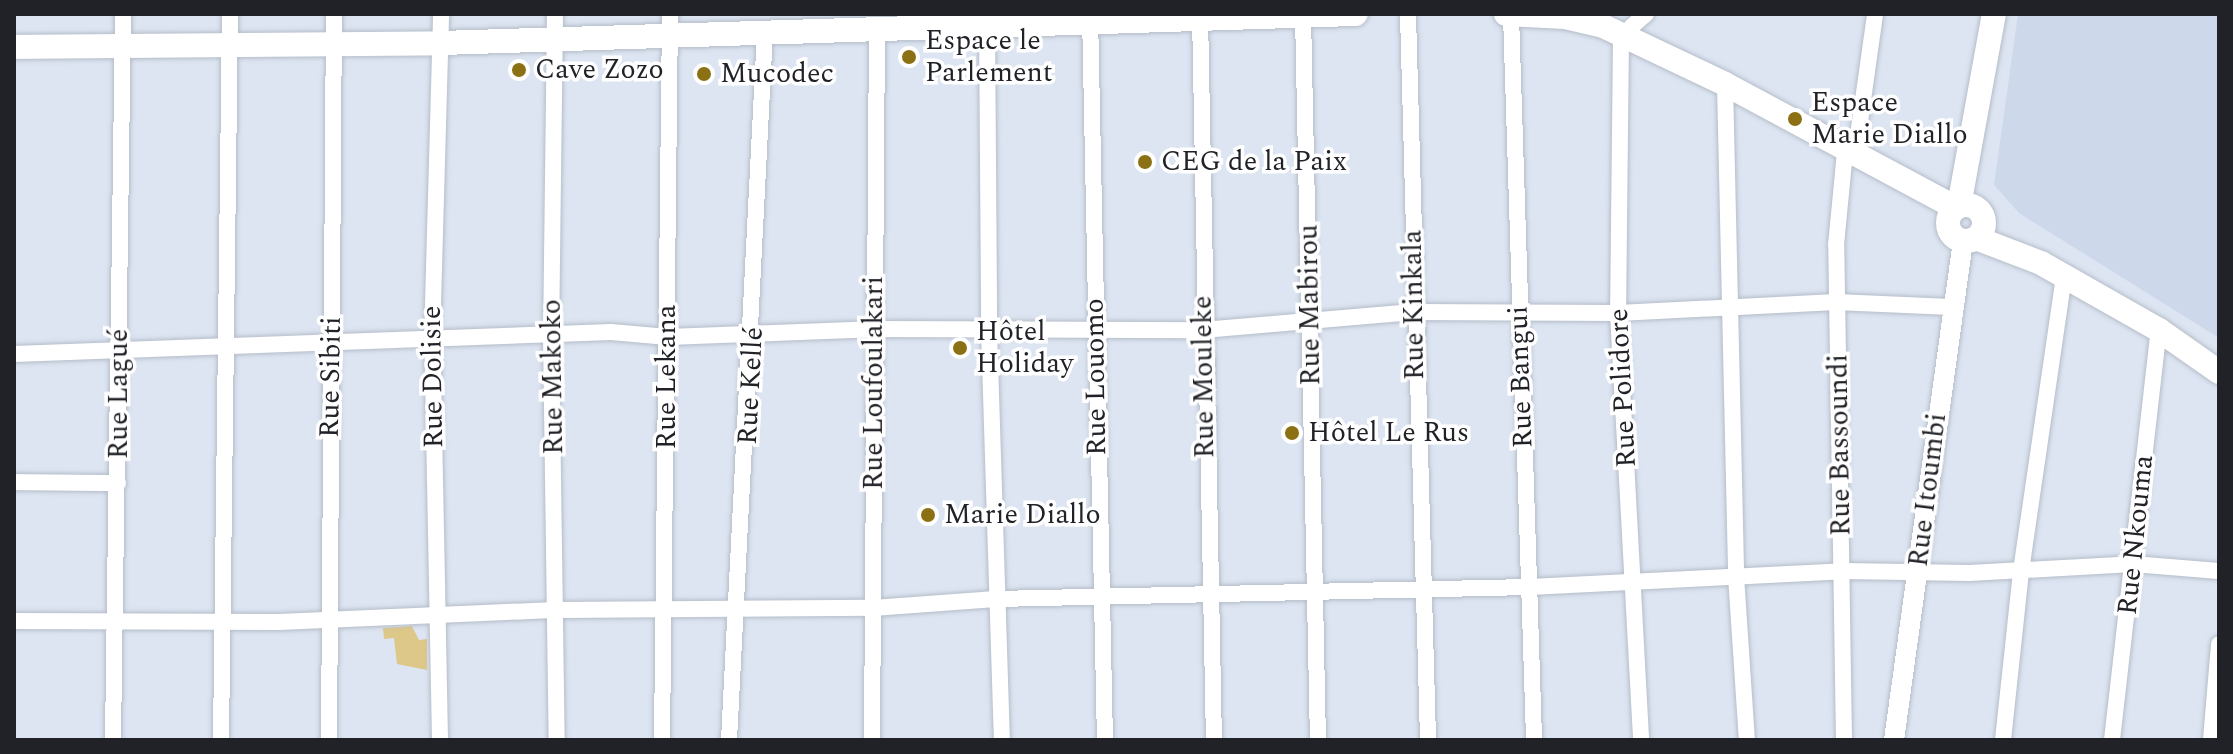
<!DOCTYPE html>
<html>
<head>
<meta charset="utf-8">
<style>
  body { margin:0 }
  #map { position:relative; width:2233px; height:754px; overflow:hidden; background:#dde5f2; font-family:Spectral,serif }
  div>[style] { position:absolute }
  .built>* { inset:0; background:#cdd8eb }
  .green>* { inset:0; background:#ddc889 }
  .roads { filter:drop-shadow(0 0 2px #b5bdc9) drop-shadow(0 0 2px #b5bdc9) }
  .minor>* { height:16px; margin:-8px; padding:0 8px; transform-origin:8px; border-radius:8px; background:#fff }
  .tertiary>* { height:20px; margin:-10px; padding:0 10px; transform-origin:10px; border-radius:10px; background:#fff }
  .primary>* { height:24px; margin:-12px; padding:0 12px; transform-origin:12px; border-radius:12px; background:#fff }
  .primary>.ring { margin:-12px; padding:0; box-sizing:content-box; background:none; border:24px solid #fff; border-radius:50% }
  .dots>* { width:22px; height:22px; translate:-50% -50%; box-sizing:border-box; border:4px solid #fff; border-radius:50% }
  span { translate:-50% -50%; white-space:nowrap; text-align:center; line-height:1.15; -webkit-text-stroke:7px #fff; paint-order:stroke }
  .poi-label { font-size:28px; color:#202227 }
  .left { translate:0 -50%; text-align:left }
  .street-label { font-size:28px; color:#202227 }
  .frame { position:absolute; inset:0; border:16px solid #202227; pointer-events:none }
</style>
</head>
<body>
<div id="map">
  <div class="built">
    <div style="clip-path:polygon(2018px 14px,2219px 14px,2219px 338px,2019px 213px,1994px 185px)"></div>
  </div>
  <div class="green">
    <div style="clip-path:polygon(412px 626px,419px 640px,427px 639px,427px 670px,397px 664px,394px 638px,384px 639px,383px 628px)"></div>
  </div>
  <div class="roads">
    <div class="minor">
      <div style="left:555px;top:14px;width:320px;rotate:90.7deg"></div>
      <div style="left:551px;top:334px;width:406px;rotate:89.2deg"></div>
      <div style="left:1090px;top:14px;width:726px;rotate:88.82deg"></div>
      <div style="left:1200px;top:14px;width:726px;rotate:88.9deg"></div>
      <div style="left:1303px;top:14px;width:726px;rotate:88.82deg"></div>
      <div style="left:1408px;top:14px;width:726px;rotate:88.42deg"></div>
      <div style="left:1511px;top:15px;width:725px;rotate:88.18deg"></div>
      <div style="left:987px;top:18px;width:312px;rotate:89.6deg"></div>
      <div style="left:989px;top:330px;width:410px;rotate:88.2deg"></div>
      <div style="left:1631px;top:27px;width:20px;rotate:-41deg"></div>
      <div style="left:1621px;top:35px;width:278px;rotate:90.6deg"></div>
      <div style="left:1618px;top:313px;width:428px;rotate:86.9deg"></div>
      <div style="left:1725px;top:84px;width:492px;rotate:88.7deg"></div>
      <div style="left:1736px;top:576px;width:164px;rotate:86.2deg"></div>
      <div style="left:1855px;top:157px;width:144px;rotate:-82deg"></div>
      <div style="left:14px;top:354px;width:597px;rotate:-2.11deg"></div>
      <div style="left:611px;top:332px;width:57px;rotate:5deg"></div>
      <div style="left:668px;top:337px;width:204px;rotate:-2.2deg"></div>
      <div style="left:872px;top:329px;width:331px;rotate:0.2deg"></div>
      <div style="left:1203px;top:330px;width:211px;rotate:-4.9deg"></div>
      <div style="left:1413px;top:312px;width:205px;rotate:0.3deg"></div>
      <div style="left:1618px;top:313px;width:218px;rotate:-2.9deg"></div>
      <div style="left:1836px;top:302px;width:115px;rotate:2.5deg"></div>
      <div style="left:14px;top:482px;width:104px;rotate:0.6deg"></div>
      <div style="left:14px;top:621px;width:265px;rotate:0.2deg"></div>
      <div style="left:279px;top:622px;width:278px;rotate:-2.5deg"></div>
      <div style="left:557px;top:610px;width:316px;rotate:-0.4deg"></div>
      <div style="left:873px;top:608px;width:123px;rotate:-4.2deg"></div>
      <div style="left:996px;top:599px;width:534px;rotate:-1.29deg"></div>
      <div style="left:1530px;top:587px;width:313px;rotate:-2.9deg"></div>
      <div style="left:1843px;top:571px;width:126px;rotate:0.9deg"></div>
      <div style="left:1969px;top:573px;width:164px;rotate:-3.1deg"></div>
      <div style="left:2133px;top:564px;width:86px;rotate:4.7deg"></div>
      <div style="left:113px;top:740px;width:726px;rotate:-89.21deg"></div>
      <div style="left:221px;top:740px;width:726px;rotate:-89.29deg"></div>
      <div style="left:329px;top:740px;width:726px;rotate:-89.61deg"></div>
      <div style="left:440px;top:740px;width:400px;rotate:-91.1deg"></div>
      <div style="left:432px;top:340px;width:326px;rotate:-88.4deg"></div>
      <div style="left:662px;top:740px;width:726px;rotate:-89.37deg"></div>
      <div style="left:729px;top:740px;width:709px;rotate:-87.09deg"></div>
      <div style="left:872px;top:740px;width:713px;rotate:-89.6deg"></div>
      <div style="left:1844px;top:740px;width:495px;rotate:-90.9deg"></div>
      <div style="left:1836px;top:245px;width:94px;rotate:-84.5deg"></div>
      <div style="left:2003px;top:740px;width:170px;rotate:-83.9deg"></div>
      <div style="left:2021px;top:571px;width:299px;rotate:-81.7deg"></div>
      <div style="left:2112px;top:740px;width:413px;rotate:-83.5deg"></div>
      <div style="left:2211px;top:740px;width:96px;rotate:-85.2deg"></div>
    </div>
    <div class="tertiary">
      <div style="left:1894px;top:740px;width:504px;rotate:-82.13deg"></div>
    </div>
    <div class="primary">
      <div style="left:1506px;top:14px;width:59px;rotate:2.9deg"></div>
      <div style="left:1565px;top:17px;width:39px;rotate:13deg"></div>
      <div style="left:1603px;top:26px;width:135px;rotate:25.4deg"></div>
      <div style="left:1725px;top:84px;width:262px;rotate:28.2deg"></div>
      <div style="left:14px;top:47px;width:427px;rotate:-0.5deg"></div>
      <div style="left:441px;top:43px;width:915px;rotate:-1.82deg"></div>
      <div class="ring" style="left:1948px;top:205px;width:12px;height:12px"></div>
      <div style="left:1959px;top:206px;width:195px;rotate:-79.7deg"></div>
      <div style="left:1976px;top:238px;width:70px;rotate:21deg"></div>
      <div style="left:2041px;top:263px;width:136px;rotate:29.6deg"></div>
      <div style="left:2159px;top:330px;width:73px;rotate:35deg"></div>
    </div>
  </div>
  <div class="dots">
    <div style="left:909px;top:57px;background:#8b7113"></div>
    <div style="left:519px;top:70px;background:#8b7113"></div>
    <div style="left:704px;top:74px;background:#8b7113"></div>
    <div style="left:1795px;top:119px;background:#8b7113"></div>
    <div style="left:1145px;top:162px;background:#8b7113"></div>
    <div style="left:960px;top:348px;background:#8b7113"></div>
    <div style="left:1292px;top:433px;background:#8b7113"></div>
    <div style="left:928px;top:515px;background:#8b7113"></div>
  </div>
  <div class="poi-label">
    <span class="left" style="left:925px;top:57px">Espace le<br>Parlement</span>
    <span class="left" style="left:535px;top:70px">Cave Zozo</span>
    <span class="left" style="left:720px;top:74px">Mucodec</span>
    <span class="left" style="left:1811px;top:119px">Espace<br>Marie Diallo</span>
    <span class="left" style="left:1161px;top:162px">CEG de la Paix</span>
    <span class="left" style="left:976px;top:348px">Hôtel<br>Holiday</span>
    <span class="left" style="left:1308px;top:433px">Hôtel Le Rus</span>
    <span class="left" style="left:944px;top:515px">Marie Diallo</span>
  </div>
  <div class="street-label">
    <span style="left:1310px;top:305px;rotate:-91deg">Rue Mabirou</span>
    <span style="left:1414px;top:305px;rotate:-91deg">Rue Kinkala</span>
    <span style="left:331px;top:377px;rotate:-89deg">Rue Sibiti</span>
    <span style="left:433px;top:377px;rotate:-91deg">Rue Dolisie</span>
    <span style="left:553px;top:377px;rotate:-91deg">Rue Makoko</span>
    <span style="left:667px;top:377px;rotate:-90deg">Rue Lekana</span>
    <span style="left:1096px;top:377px;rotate:-91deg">Rue Louomo</span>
    <span style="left:1204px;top:377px;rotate:-91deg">Rue Mouleke</span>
    <span style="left:1521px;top:377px;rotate:-92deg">Rue Bangui</span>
    <span style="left:874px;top:383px;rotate:-90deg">Rue Loufoulakari</span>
    <span style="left:751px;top:386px;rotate:-87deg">Rue Kellé</span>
    <span style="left:1623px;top:388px;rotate:-93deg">Rue Polidore</span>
    <span style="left:119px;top:394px;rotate:-90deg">Rue Lagué</span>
    <span style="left:1840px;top:445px;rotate:-91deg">Rue Bassoundi</span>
    <span style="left:1928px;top:490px;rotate:-83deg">Rue Itoumbi</span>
    <span style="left:2136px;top:535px;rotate:-84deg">Rue Nkouma</span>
  </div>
  <div class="frame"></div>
</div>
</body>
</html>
